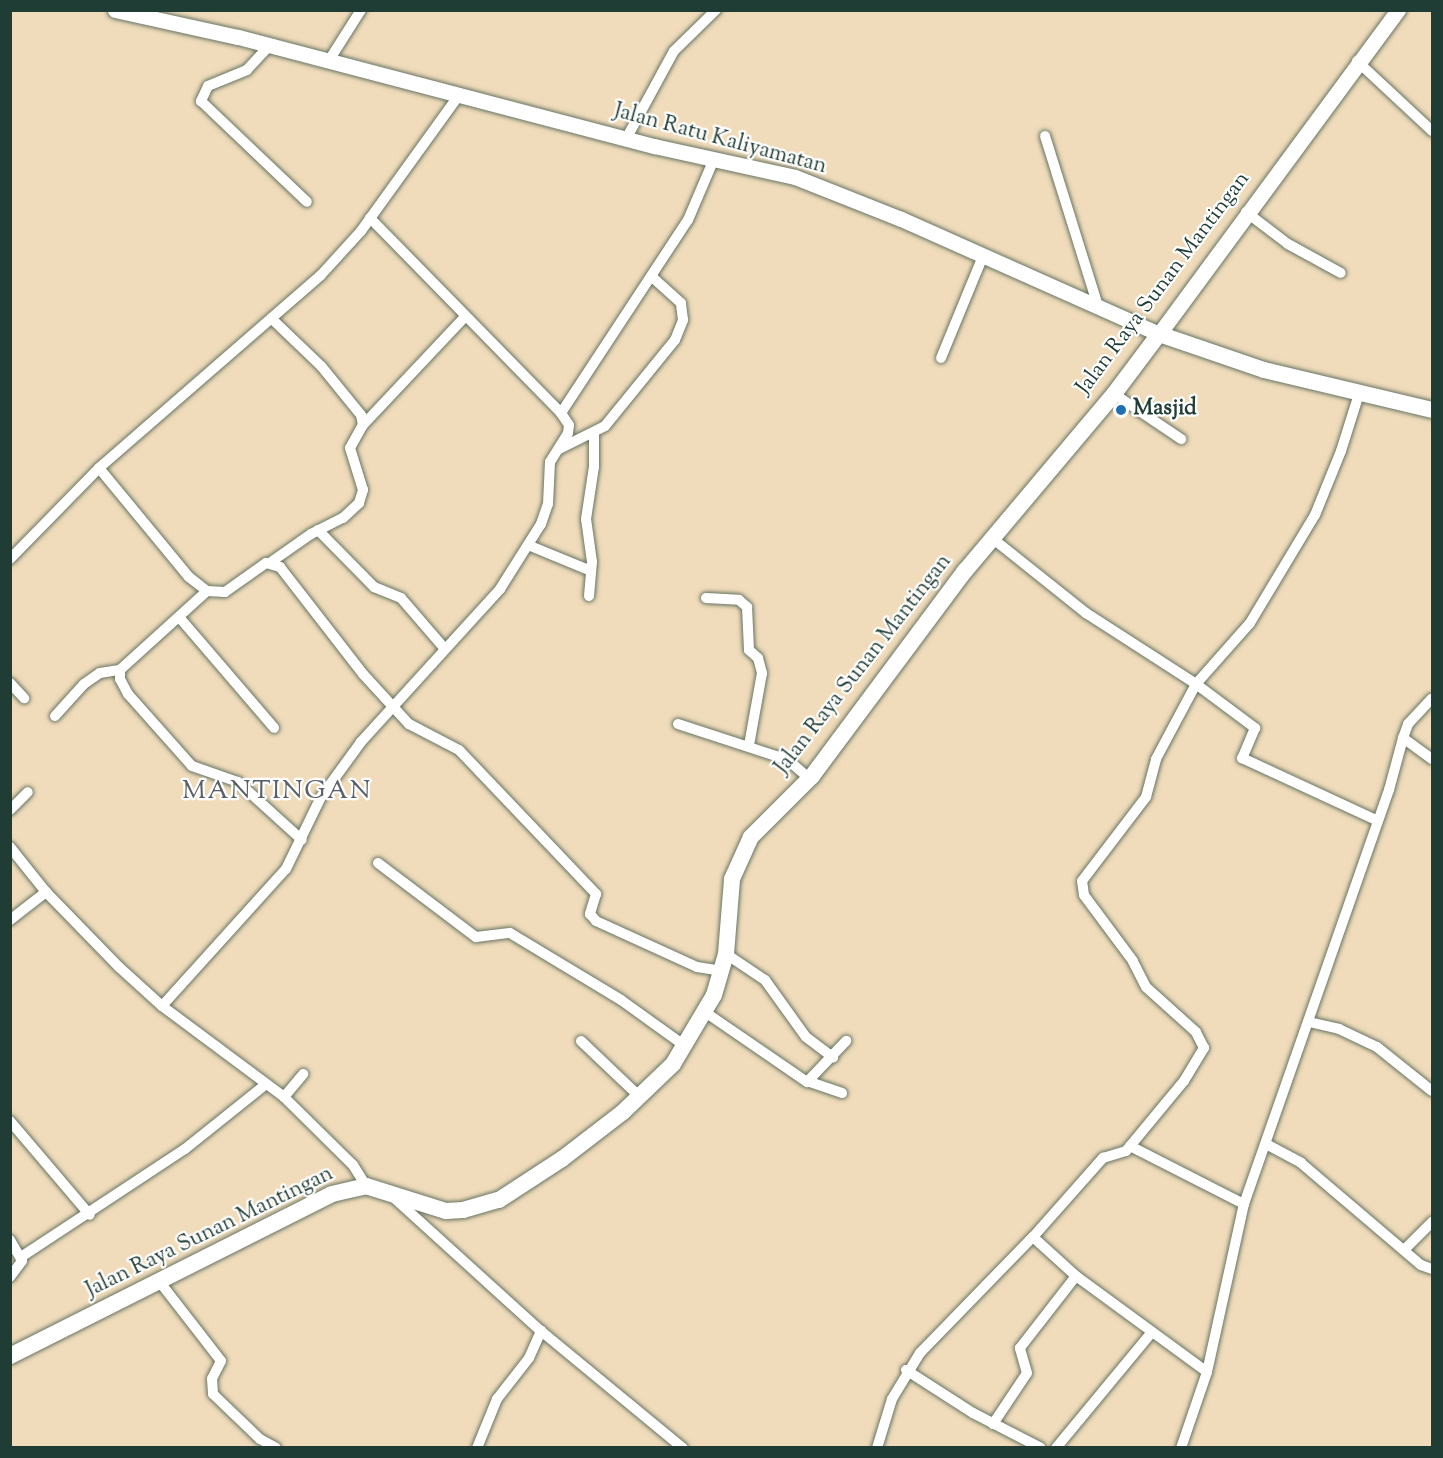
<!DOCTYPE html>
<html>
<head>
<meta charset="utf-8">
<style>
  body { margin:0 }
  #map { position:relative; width:1443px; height:1458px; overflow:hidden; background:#f0dcbb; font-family:"Sorts Mill Goudy",serif }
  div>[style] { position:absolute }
  .roads { filter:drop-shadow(0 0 2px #687563) drop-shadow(0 0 2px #687563) }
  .street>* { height:10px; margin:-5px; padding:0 5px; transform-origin:5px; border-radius:5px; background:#fff }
  .secondary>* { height:15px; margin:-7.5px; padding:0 7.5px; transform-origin:7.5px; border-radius:7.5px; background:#fff }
  .primary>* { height:16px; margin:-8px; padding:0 8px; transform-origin:8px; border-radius:8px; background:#fff }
  .dots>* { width:16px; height:16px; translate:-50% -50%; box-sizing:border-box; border:3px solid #fff; border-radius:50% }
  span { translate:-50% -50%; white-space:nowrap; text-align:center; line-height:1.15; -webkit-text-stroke:4.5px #fff; paint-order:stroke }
  .street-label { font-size:22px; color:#1f3d34 }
  .poi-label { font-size:22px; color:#1f3d34; font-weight:700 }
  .left { translate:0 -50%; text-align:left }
  .quarter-label { font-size:26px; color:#596067; letter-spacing:1.5px }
  .frame { position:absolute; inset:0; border:12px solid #1f3d34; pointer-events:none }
</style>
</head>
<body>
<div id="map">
  <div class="roads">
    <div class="street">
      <div style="left:270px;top:45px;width:34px;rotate:133deg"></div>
      <div style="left:247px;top:70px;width:42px;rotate:157.7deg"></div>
      <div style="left:208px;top:86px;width:17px;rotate:115deg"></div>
      <div style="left:201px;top:101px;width:146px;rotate:43.6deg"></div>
      <div style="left:1357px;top:61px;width:103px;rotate:43deg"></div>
      <div style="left:328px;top:62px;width:62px;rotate:-57.6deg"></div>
      <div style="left:1045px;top:136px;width:181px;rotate:72.7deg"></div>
      <div style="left:626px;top:139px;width:100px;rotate:-61.4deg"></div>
      <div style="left:674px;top:51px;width:59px;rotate:-44.3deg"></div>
      <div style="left:1246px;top:212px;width:53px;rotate:37.3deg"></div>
      <div style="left:1288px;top:244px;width:60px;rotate:28.7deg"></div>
      <div style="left:941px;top:358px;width:110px;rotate:-67.6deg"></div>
      <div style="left:1114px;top:394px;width:81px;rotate:33.9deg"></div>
      <div style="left:561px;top:413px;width:231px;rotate:-56.7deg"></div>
      <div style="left:688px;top:220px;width:66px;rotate:-66.9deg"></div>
      <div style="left:363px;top:425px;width:147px;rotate:-46.7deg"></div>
      <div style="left:559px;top:449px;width:51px;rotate:-26.6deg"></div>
      <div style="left:605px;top:426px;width:111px;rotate:-50.9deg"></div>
      <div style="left:675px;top:340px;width:22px;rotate:-68deg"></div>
      <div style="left:683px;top:320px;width:17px;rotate:-97deg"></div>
      <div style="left:681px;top:303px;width:40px;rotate:-138deg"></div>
      <div style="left:99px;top:468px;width:141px;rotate:50.5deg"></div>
      <div style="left:189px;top:577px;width:23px;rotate:38deg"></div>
      <div style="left:207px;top:591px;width:18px;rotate:3deg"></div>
      <div style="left:225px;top:592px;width:50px;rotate:-35.3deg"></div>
      <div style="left:266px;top:563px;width:15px;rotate:16deg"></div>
      <div style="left:280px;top:567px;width:135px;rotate:52.2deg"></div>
      <div style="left:363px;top:674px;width:68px;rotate:47.4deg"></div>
      <div style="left:409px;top:724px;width:56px;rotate:27.5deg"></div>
      <div style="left:459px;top:750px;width:199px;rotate:46.4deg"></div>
      <div style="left:596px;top:894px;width:21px;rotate:107deg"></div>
      <div style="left:590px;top:914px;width:9px;rotate:49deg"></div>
      <div style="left:596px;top:921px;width:111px;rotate:24.5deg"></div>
      <div style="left:697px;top:967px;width:24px;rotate:9deg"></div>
      <div style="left:318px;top:530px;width:80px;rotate:45.5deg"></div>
      <div style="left:374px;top:587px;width:29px;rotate:22deg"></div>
      <div style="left:401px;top:598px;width:67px;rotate:49.2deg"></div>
      <div style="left:992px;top:538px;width:120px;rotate:38.6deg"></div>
      <div style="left:1086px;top:613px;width:131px;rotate:32.8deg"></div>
      <div style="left:1196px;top:684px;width:81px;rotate:-48.5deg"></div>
      <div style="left:1250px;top:623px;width:126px;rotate:-59deg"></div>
      <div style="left:1315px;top:515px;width:69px;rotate:-67.9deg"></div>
      <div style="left:1341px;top:451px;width:60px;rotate:-72.5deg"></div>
      <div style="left:528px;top:545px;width:68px;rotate:22.4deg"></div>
      <div style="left:10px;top:559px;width:127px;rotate:-45.6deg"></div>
      <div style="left:99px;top:468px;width:294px;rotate:-41deg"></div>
      <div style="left:321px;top:275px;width:59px;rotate:-47.7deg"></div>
      <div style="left:361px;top:231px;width:168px;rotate:-54.2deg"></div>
      <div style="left:271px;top:562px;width:49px;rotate:-35deg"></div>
      <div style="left:311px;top:534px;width:36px;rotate:-27deg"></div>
      <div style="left:343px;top:518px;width:22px;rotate:-43deg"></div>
      <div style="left:359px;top:503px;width:14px;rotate:-73deg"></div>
      <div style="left:363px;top:490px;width:44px;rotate:-107.2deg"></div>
      <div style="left:350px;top:448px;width:26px;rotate:-61deg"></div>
      <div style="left:363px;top:425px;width:10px;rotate:-101deg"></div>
      <div style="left:361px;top:415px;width:63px;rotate:-129.2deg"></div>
      <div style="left:321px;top:366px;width:69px;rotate:-136.2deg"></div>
      <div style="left:207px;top:591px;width:118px;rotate:137.8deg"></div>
      <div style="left:120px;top:670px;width:9px;rotate:90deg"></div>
      <div style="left:120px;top:679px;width:17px;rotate:62deg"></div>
      <div style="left:128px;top:694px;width:96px;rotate:48.4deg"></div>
      <div style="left:192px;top:766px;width:49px;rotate:19.2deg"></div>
      <div style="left:238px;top:782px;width:86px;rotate:42.2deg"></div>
      <div style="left:589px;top:596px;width:34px;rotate:-85deg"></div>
      <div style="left:592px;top:562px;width:43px;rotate:-97.9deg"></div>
      <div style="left:586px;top:519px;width:53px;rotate:-81.3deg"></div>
      <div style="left:594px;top:467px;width:33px;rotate:-90deg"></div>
      <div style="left:706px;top:598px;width:33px;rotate:3deg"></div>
      <div style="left:739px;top:600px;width:11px;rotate:41deg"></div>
      <div style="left:747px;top:607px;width:43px;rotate:87.3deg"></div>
      <div style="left:749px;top:650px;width:12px;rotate:42deg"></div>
      <div style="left:758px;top:658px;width:16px;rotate:75deg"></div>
      <div style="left:762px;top:673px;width:73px;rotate:100.2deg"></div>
      <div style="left:179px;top:617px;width:146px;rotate:49.4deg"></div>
      <div style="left:10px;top:683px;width:21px;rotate:47deg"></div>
      <div style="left:55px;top:716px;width:43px;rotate:-47.8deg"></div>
      <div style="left:84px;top:684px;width:19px;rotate:-35deg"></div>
      <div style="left:100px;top:673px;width:20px;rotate:-9deg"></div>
      <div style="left:678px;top:724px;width:116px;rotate:18.1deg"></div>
      <div style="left:788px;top:760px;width:29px;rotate:41deg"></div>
      <div style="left:1403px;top:738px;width:36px;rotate:36deg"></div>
      <div style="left:10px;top:810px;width:25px;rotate:-45deg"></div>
      <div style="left:10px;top:847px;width:58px;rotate:51.3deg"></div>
      <div style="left:46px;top:892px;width:105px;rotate:45.8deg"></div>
      <div style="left:119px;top:967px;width:58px;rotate:42.2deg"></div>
      <div style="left:162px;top:1006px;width:152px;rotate:36.7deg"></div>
      <div style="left:284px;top:1097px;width:97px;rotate:44.6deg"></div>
      <div style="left:353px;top:1165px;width:25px;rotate:58deg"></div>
      <div style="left:378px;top:863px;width:123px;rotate:37.1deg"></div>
      <div style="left:476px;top:937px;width:34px;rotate:-7deg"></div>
      <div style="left:510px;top:933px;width:130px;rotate:31.1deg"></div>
      <div style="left:621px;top:1000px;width:79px;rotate:35.7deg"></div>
      <div style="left:10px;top:920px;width:46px;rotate:-37.9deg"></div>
      <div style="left:726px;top:954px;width:47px;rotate:33.7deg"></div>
      <div style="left:765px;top:980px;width:70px;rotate:54.3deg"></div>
      <div style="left:806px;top:1037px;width:34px;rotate:37deg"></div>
      <div style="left:162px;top:1006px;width:185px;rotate:-47.9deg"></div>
      <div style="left:286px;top:869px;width:80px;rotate:-64.1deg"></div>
      <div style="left:321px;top:797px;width:68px;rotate:-54deg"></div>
      <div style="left:361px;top:742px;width:207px;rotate:-47.7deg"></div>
      <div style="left:500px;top:589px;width:77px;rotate:-57.8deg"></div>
      <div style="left:541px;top:524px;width:21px;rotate:-71deg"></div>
      <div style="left:548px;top:504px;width:42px;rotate:-87.3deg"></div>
      <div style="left:550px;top:462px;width:34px;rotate:-58deg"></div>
      <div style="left:568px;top:433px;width:8px;rotate:-83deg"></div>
      <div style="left:569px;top:425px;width:14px;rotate:-124deg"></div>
      <div style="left:561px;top:413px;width:273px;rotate:-134.4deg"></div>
      <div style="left:705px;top:1012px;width:124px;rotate:34.5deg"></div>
      <div style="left:807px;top:1082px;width:57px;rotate:-46.4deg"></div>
      <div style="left:1309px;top:1022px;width:31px;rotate:13deg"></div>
      <div style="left:1339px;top:1029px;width:42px;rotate:25.3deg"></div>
      <div style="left:1377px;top:1047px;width:70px;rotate:38.7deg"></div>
      <div style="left:581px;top:1041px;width:80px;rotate:43.5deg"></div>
      <div style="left:810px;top:1082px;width:34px;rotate:19deg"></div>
      <div style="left:284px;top:1097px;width:30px;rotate:-50deg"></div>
      <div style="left:10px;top:1121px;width:123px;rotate:49.6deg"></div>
      <div style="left:1266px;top:1144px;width:40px;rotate:28deg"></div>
      <div style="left:1301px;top:1163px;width:157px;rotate:40.4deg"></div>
      <div style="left:1421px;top:1265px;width:12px;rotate:20deg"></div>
      <div style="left:1130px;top:1146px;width:128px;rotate:27deg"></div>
      <div style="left:393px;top:1197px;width:200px;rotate:42.2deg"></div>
      <div style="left:541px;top:1331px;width:184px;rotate:39.5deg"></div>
      <div style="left:1033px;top:1237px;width:58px;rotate:42.2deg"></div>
      <div style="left:1076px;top:1276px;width:162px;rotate:36.2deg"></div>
      <div style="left:10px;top:1240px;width:24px;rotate:60deg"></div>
      <div style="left:22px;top:1261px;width:20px;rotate:127deg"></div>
      <div style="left:1404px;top:1250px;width:40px;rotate:-45deg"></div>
      <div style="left:21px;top:1257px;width:196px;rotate:-33.4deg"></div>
      <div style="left:185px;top:1149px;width:104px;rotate:-38.7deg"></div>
      <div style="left:159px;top:1281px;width:101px;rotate:52.2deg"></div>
      <div style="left:221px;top:1361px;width:20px;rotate:117deg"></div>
      <div style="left:212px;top:1379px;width:15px;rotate:86deg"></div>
      <div style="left:213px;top:1394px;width:65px;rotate:43.8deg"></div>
      <div style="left:260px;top:1439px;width:18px;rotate:29deg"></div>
      <div style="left:906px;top:1370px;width:80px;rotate:32.7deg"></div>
      <div style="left:973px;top:1413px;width:76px;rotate:27.2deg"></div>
      <div style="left:993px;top:1424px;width:61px;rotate:-56.3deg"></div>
      <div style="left:1027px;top:1373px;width:26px;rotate:-106deg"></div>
      <div style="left:1020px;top:1348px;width:91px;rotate:-52.1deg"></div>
      <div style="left:477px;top:1448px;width:53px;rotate:-67.8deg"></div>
      <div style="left:497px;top:1399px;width:52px;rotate:-52deg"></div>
      <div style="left:529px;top:1358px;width:30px;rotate:-66deg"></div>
      <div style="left:877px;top:1448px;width:51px;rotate:-73deg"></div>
      <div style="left:892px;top:1399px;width:54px;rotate:-58.7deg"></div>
      <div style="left:920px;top:1353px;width:162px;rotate:-45.8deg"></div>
      <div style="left:1033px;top:1237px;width:106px;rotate:-48.5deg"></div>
      <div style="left:1103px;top:1158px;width:24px;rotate:-17deg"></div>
      <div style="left:1126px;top:1151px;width:91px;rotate:-50.4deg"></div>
      <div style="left:1184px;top:1081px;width:39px;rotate:-59deg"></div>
      <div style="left:1204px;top:1048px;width:18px;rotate:-117deg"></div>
      <div style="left:1196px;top:1032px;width:67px;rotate:-138deg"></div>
      <div style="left:1146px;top:987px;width:29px;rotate:-117deg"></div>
      <div style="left:1133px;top:961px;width:82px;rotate:-126.6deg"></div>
      <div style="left:1084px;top:895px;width:14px;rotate:-98deg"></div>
      <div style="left:1082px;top:881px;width:106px;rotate:-52.7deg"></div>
      <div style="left:1146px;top:797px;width:39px;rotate:-75deg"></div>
      <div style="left:1156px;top:759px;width:85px;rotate:-61.9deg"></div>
      <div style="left:1196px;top:684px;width:74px;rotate:36.7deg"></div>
      <div style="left:1255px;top:728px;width:33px;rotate:113deg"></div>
      <div style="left:1242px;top:758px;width:148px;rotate:24.8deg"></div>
      <div style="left:1056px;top:1448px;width:149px;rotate:-50.4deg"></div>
      <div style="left:1181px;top:1448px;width:80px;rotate:-71.1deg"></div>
      <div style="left:1207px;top:1372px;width:172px;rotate:-77.6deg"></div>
      <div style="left:1244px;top:1204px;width:439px;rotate:-70.7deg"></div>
      <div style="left:1389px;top:790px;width:54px;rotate:-74.9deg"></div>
      <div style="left:1403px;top:738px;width:15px;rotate:-70deg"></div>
      <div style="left:1408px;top:724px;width:35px;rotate:-47deg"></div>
    </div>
    <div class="secondary">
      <div style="left:115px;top:10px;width:126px;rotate:12.4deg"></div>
      <div style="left:238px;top:37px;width:430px;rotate:14.7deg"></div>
      <div style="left:654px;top:146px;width:144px;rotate:12.4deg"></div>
      <div style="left:795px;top:177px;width:114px;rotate:21.6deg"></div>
      <div style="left:901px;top:219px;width:282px;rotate:24deg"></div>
      <div style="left:1159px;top:334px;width:403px;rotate:-53.6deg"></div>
    </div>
    <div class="primary">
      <div style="left:10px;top:1356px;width:360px;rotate:-26.7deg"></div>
      <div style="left:332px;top:1194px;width:35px;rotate:-13deg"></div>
      <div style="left:366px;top:1186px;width:84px;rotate:17.4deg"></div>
      <div style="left:446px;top:1211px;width:17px;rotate:-3deg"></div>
      <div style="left:463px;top:1210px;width:37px;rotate:-16deg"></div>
      <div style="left:499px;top:1200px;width:75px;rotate:-33.1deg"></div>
      <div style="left:562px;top:1159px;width:77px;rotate:-37.6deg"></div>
      <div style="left:623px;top:1112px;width:69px;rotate:-43.8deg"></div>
      <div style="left:673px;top:1064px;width:80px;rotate:-59.3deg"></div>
      <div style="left:714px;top:995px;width:43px;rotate:-73.7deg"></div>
      <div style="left:726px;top:954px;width:75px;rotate:-85.4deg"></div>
      <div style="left:732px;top:879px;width:46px;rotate:-65.7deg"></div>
      <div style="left:751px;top:837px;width:86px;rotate:-45deg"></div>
      <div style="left:812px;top:776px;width:256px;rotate:-53.3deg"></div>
      <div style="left:965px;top:571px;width:231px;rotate:-49.9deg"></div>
      <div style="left:1114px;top:394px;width:75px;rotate:-53.1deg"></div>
      <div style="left:1159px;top:334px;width:111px;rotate:18.9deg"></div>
      <div style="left:1264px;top:370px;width:173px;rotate:13.4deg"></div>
    </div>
  </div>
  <div class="dots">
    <div style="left:1121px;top:410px;background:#1f6fb2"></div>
  </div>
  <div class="street-label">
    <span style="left:720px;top:140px;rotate:15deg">Jalan Ratu Kaliyamatan</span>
    <span style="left:1164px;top:284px;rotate:-53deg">Jalan Raya Sunan Mantingan</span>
    <span style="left:864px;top:665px;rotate:-52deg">Jalan Raya Sunan Mantingan</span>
    <span style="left:210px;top:1233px;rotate:-26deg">Jalan Raya Sunan Mantingan</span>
  </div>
  <div class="poi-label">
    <span class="left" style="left:1133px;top:410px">Masjid</span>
  </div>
  <div class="quarter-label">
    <span style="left:277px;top:792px">MANTINGAN</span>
  </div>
  <div class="frame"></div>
</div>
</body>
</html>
